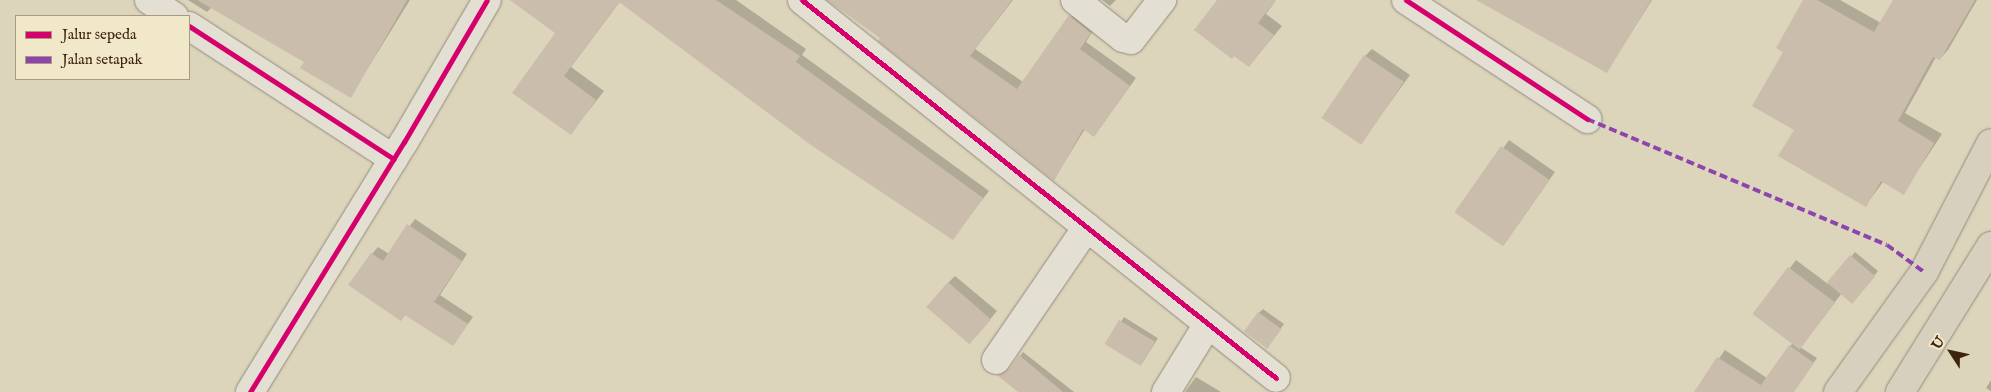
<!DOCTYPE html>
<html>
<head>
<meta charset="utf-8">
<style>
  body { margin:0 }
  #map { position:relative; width:1991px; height:392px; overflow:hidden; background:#dcd4bb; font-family:"IM FELL English",serif }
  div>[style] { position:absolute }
  .shadow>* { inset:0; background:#0003; transform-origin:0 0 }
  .building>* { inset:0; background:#cabdab; transform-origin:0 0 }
  .roads { filter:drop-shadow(0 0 1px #938b7b) drop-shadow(0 0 1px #938b7b) }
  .minor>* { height:28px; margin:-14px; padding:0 14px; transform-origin:14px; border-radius:14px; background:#e3dfd3 }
  .highway>* { height:28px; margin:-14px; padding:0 14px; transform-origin:14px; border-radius:14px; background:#d7d0be }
  .quiet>* { height:4px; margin-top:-2px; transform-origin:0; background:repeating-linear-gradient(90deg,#8e44ad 0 8px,transparent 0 12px) }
  .cycleway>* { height:5px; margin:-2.5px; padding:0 2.5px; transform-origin:2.5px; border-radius:2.5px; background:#d6006c }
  span { translate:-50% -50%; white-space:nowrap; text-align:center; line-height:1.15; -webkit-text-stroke:4px #f1e8ca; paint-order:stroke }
  .legend { position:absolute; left:15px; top:15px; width:175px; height:65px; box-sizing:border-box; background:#f1e8ca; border:1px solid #aa997e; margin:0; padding:6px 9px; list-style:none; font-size:15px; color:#3f230c }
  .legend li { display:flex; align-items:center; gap:10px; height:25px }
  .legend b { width:25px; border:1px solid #aa997e }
  .north { position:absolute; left:1926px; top:327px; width:50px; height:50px; -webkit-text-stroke:4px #f1e8ca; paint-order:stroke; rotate:305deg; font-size:14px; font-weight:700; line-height:20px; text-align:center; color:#3f230c }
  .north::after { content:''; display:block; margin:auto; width:18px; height:22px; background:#3f230c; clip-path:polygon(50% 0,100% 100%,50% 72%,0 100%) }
</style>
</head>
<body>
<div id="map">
  <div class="shadow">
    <div style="clip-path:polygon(188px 0,410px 0,350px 97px,306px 61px,212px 7px,207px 12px)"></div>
    <div style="clip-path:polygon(531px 0,621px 0,571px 67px,604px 91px,571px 133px,557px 33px)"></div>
    <div style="clip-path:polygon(625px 0,736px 0,806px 49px,802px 55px,989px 191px,952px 239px)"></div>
    <div style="clip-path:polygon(827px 0,1013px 0,975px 49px,1023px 82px,1077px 9px,1097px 25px,1086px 42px,1136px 78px,1094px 136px,1085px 129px,1054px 179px,882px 38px)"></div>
    <div style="clip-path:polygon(1102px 0,1116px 0,1110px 6px)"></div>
    <div style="clip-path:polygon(1219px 0,1276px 0,1266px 14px,1282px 26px,1249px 66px)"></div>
    <div style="clip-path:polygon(1512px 0,1652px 0,1607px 71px)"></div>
    <div style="clip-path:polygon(1804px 0,1840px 0,1881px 23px,1894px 0,1977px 0,1948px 50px,1940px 59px,1936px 57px,1905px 113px,1942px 134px,1903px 193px,1883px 182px,1866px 205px,1795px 130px,1785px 52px)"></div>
    <div style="clip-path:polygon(1372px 49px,1410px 75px,1360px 144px,1365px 56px)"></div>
    <div style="left:1509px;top:140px;width:56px;height:89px;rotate:35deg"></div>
    <div style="clip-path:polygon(415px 219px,467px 254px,440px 295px,473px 317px,453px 345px,406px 314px,401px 320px,372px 254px,378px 247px,389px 254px)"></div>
    <div style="clip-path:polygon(1855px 252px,1878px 271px,1856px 298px,1842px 293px,1800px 347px,1817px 358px,1800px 382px,1790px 346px,1793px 343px,1755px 314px,1796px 260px,1828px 284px)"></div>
    <div style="clip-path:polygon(955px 276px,997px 311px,976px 336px,948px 283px)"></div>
    <div style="clip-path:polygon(1263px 309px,1284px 324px,1266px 349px,1259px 313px)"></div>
    <div style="left:1124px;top:317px;width:40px;height:32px;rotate:32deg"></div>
    <div style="clip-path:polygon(1725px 350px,1785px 390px,1784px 392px,1713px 392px,1701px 384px)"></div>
    <div style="clip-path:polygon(1023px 352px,1074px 392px,1020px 392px,999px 375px,1012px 367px)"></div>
    <div style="clip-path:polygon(1196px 377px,1221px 392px,1185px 392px)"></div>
    <div style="clip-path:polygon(1991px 380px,1991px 391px,1986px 388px)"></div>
  </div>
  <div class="building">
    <div style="clip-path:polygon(197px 0,407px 0,351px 98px,300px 68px,304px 62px)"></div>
    <div style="clip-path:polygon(510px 0,716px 0,800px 56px,796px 62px,983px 198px,953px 240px,811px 145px,619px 2px,564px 76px,596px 100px,571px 135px,512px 93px,555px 33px)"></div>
    <div style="clip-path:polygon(827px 0,1012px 0,970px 56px,1017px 89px,1069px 15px,1091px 33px,1080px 49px,1130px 86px,1094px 137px,1083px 129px,1054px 181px,878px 41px,880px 38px)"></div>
    <div style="clip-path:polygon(1217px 0,1276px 0,1258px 23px,1274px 35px,1249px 67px,1234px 56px,1232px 59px,1194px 30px)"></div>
    <div style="clip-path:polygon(1476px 0,1651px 0,1607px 73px)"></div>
    <div style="clip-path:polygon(1803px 0,1817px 0,1874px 32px,1893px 0,1975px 0,1940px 60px,1933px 57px,1898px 121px,1934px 143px,1904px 195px,1881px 181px,1866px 207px,1778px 156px,1794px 130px,1752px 106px,1783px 52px,1776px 48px)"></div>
    <div style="left:1364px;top:55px;width:48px;height:76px;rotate:34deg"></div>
    <div style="left:1501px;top:146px;width:59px;height:81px;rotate:35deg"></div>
    <div style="clip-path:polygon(407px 224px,462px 261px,434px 302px,468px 324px,453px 346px,405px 315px,401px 321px,348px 285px,371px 253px,383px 261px)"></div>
    <div style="left:1850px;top:255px;width:33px;height:36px;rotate:40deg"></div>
    <div style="left:1788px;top:267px;width:59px;height:59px;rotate:37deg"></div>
    <div style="left:948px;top:282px;width:57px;height:33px;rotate:41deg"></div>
    <div style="left:1258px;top:312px;width:29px;height:24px;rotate:36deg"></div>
    <div style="left:1119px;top:320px;width:42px;height:28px;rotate:31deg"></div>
    <div style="clip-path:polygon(1789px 345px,1814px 363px,1794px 392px,1694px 392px,1717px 357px,1761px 385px)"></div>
    <div style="clip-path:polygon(1019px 355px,1063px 392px,1018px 392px,997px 375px,1009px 369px)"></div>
  </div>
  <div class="roads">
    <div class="minor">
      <div style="left:149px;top:0;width:30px;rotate:33deg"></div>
      <div style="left:802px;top:0;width:606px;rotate:38.57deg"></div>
      <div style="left:1075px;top:0;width:61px;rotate:38.4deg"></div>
      <div style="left:1123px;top:38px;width:8px;rotate:14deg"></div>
      <div style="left:1131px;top:40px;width:51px;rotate:-52.2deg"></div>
      <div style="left:1406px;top:0;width:217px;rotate:33.3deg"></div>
      <div style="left:189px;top:26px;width:244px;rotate:33deg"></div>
      <div style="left:996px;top:360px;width:161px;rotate:-55.6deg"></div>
      <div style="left:250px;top:392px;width:294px;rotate:-58.4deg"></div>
      <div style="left:404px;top:142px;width:164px;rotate:-59.7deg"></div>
      <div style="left:1166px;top:392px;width:80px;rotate:-58.3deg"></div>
    </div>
    <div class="highway">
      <div style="left:1838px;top:392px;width:148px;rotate:-54.4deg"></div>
      <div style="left:1924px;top:272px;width:145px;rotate:-62.6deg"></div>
      <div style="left:1900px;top:392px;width:172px;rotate:-58.1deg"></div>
    </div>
  </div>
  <div class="quiet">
    <div style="left:1587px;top:119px;width:325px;rotate:22.8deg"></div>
    <div style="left:1887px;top:245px;width:46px;rotate:36.1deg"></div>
  </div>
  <div class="cycleway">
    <div style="left:802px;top:0;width:606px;rotate:38.57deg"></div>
    <div style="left:1406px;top:0;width:217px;rotate:33.3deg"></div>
    <div style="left:189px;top:26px;width:244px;rotate:33deg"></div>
    <div style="left:250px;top:392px;width:294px;rotate:-58.4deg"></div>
    <div style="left:404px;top:142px;width:164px;rotate:-59.7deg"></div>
  </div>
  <ul class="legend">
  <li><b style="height:6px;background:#d6006c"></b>Jalur sepeda</li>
  <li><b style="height:6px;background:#8e44ad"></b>Jalan setapak</li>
  </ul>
  <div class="north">U</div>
</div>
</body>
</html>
